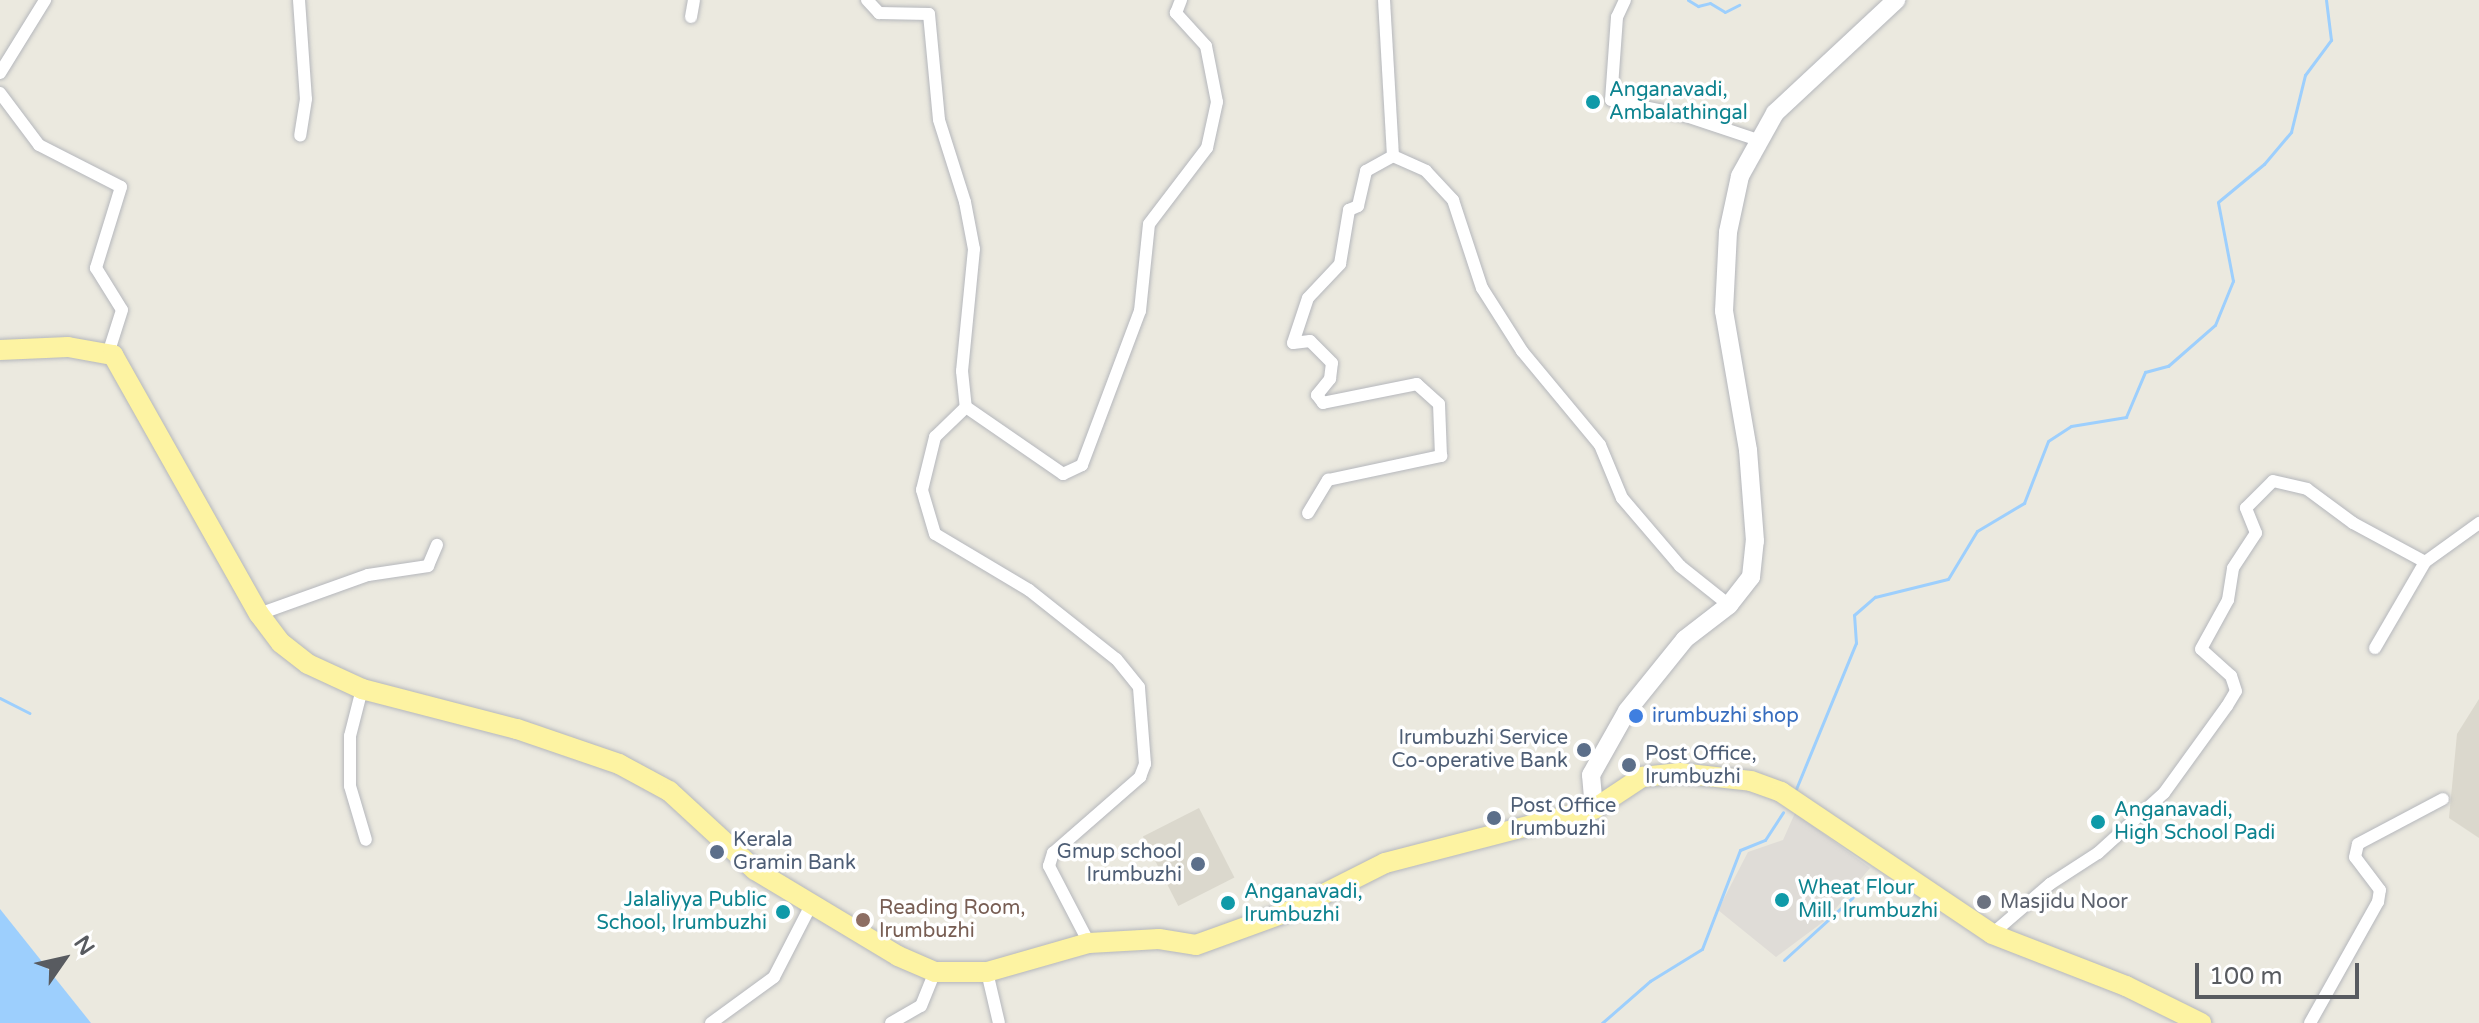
<!DOCTYPE html>
<html>
<head>
<meta charset="utf-8">
<style>
  body { margin:0 }
  #map { position:relative; width:2479px; height:1023px; overflow:hidden; background:#ebe9df; font-family:"Varela Round",sans-serif }
  div>[style] { position:absolute }
  .industrial>* { inset:0; background:#dfdcd7 }
  .education>* { inset:0; background:#dbd8cd; transform-origin:0 0 }
  .water>* { inset:0; background:#9dcffd }
  .stream>* { height:3px; margin:-1.5px; padding:0 1.5px; transform-origin:1.5px; border-radius:1.5px; background:#9dcffd }
  .roads { filter:drop-shadow(0 0 2px #b5b7bc) drop-shadow(0 0 2px #b5b7bc) }
  .minor>* { height:12px; margin:-6px; padding:0 6px; transform-origin:6px; border-radius:6px; background:#fff }
  .secondary>* { height:18px; margin:-9px; padding:0 9px; transform-origin:9px; border-radius:9px; background:#fff }
  .primary>* { height:20px; margin:-10px; padding:0 10px; transform-origin:10px; border-radius:10px; background:#fdf3a2 }
  .dots>* { width:22px; height:22px; translate:-50% -50%; box-sizing:border-box; border:4px solid #fff; border-radius:50% }
  span { translate:-50% -50%; white-space:nowrap; text-align:center; line-height:1.15; -webkit-text-stroke:7px #fff; paint-order:stroke }
  .culture-label { font-size:20px; color:#0d838f }
  .left { translate:0 -50%; text-align:left }
  .right { translate:-100% -50%; text-align:right }
  .shop-label { font-size:20px; color:#366cbe }
  .service-label { font-size:20px; color:#4e5e75 }
  .worship-label { font-size:20px; color:#5b616d }
  .education-label { font-size:20px; color:#785e54 }
  .north { position:absolute; left:24px; top:919px; width:80px; height:80px; -webkit-text-stroke:6px #fff; paint-order:stroke; rotate:56deg; font-size:22px; font-weight:700; line-height:32px; text-align:center; color:#585b60 }
  .north::after { content:''; display:block; margin:auto; width:28px; height:36px; background:#585b60; clip-path:polygon(50% 0,100% 100%,50% 72%,0 100%) }
  .scale { position:absolute; left:2195px; top:963px; width:164px; height:36px; box-sizing:border-box; border:4px solid #585b60; border-top:0; padding-left:10px; font-size:24px; line-height:28px; white-space:nowrap; color:#585b60; -webkit-text-stroke:6px #fff; paint-order:stroke }
</style>
</head>
<body>
<div id="map">
  <div class="industrial">
    <div style="clip-path:polygon(1795px 813px,1870px 868px,1827px 919px,1776px 957px,1718px 910px,1748px 852px,1783px 840px)"></div>
  </div>
  <div class="education">
    <div style="clip-path:polygon(2479px 699px,2479px 838px,2449px 818px,2457px 734px)"></div>
    <div style="left:1199px;top:808px;width:78px;height:63px;rotate:63deg"></div>
  </div>
  <div class="water">
    <div style="clip-path:polygon(0 909px,91px 1023px,0 1023px)"></div>
  </div>
  <div class="stream">
    <div style="left:1688px;top:0;width:12px;rotate:31deg"></div>
    <div style="left:1698px;top:6px;width:12px;rotate:-14deg"></div>
    <div style="left:1710px;top:3px;width:17px;rotate:31deg"></div>
    <div style="left:1725px;top:12px;width:16px;rotate:-27deg"></div>
    <div style="left:0;top:698px;width:33px;rotate:27deg"></div>
    <div style="left:1796px;top:789px;width:158px;rotate:-67.7deg"></div>
    <div style="left:1856px;top:643px;width:28px;rotate:-94deg"></div>
    <div style="left:1854px;top:615px;width:28px;rotate:-41deg"></div>
    <div style="left:1875px;top:597px;width:75px;rotate:-13.9deg"></div>
    <div style="left:1948px;top:579px;width:56px;rotate:-58.9deg"></div>
    <div style="left:1977px;top:531px;width:55px;rotate:-30.8deg"></div>
    <div style="left:2024px;top:503px;width:66px;rotate:-68.8deg"></div>
    <div style="left:2048px;top:441px;width:27px;rotate:-33deg"></div>
    <div style="left:2071px;top:426px;width:56px;rotate:-9.3deg"></div>
    <div style="left:2126px;top:417px;width:49px;rotate:-67.1deg"></div>
    <div style="left:2145px;top:372px;width:24px;rotate:-15deg"></div>
    <div style="left:2168px;top:366px;width:62px;rotate:-41.1deg"></div>
    <div style="left:2215px;top:325px;width:48px;rotate:-67.8deg"></div>
    <div style="left:2233px;top:281px;width:80px;rotate:-100.8deg"></div>
    <div style="left:2218px;top:202px;width:60px;rotate:-39.6deg"></div>
    <div style="left:2264px;top:164px;width:42px;rotate:-49.8deg"></div>
    <div style="left:2291px;top:132px;width:59px;rotate:-76.2deg"></div>
    <div style="left:2305px;top:75px;width:44px;rotate:-53.4deg"></div>
    <div style="left:2331px;top:40px;width:40px;rotate:-97.1deg"></div>
    <div style="left:1784px;top:960px;width:93px;rotate:-42.4deg"></div>
    <div style="left:1602px;top:1023px;width:64px;rotate:-41.2deg"></div>
    <div style="left:1650px;top:981px;width:61px;rotate:-31.6deg"></div>
    <div style="left:1702px;top:949px;width:106px;rotate:-69deg"></div>
    <div style="left:1740px;top:850px;width:27px;rotate:-22deg"></div>
    <div style="left:1765px;top:840px;width:33px;rotate:-57deg"></div>
  </div>
  <div class="roads">
    <div class="minor">
      <div style="left:299px;top:0;width:99px;rotate:86deg"></div>
      <div style="left:306px;top:99px;width:37px;rotate:99deg"></div>
      <div style="left:867px;top:0;width:18px;rotate:47deg"></div>
      <div style="left:879px;top:13px;width:50px;rotate:1.1deg"></div>
      <div style="left:929px;top:14px;width:106px;rotate:84.6deg"></div>
      <div style="left:939px;top:120px;width:86px;rotate:72.4deg"></div>
      <div style="left:965px;top:202px;width:48px;rotate:79.2deg"></div>
      <div style="left:974px;top:249px;width:123px;rotate:95.6deg"></div>
      <div style="left:962px;top:371px;width:36px;rotate:84deg"></div>
      <div style="left:1384px;top:0;width:156px;rotate:86.7deg"></div>
      <div style="left:1625px;top:0;width:19px;rotate:115deg"></div>
      <div style="left:1617px;top:17px;width:83px;rotate:94.1deg"></div>
      <div style="left:1611px;top:100px;width:74px;rotate:11.8deg"></div>
      <div style="left:1683px;top:115px;width:79px;rotate:18.4deg"></div>
      <div style="left:691px;top:17px;width:17px;rotate:-80deg"></div>
      <div style="left:0;top:73px;width:86px;rotate:-58.3deg"></div>
      <div style="left:0;top:93px;width:65px;rotate:53.1deg"></div>
      <div style="left:39px;top:145px;width:92px;rotate:27.1deg"></div>
      <div style="left:121px;top:187px;width:85px;rotate:107.2deg"></div>
      <div style="left:96px;top:268px;width:49px;rotate:58.2deg"></div>
      <div style="left:122px;top:310px;width:46px;rotate:107.7deg"></div>
      <div style="left:1308px;top:513px;width:39px;rotate:-59deg"></div>
      <div style="left:1328px;top:480px;width:116px;rotate:-12deg"></div>
      <div style="left:1441px;top:456px;width:52px;rotate:-92.2deg"></div>
      <div style="left:1439px;top:404px;width:30px;rotate:-138deg"></div>
      <div style="left:1417px;top:384px;width:96px;rotate:168.6deg"></div>
      <div style="left:1323px;top:403px;width:10px;rotate:-127deg"></div>
      <div style="left:1317px;top:395px;width:21px;rotate:-51deg"></div>
      <div style="left:1330px;top:379px;width:16px;rotate:-83deg"></div>
      <div style="left:1332px;top:363px;width:31px;rotate:-135deg"></div>
      <div style="left:1310px;top:341px;width:17px;rotate:173deg"></div>
      <div style="left:1293px;top:343px;width:47px;rotate:-71.6deg"></div>
      <div style="left:1308px;top:298px;width:47px;rotate:-46.7deg"></div>
      <div style="left:1340px;top:264px;width:55px;rotate:-80.5deg"></div>
      <div style="left:1349px;top:210px;width:10px;rotate:-24deg"></div>
      <div style="left:1358px;top:206px;width:36px;rotate:-77deg"></div>
      <div style="left:1366px;top:171px;width:31px;rotate:-29deg"></div>
      <div style="left:1393px;top:156px;width:36px;rotate:24deg"></div>
      <div style="left:1426px;top:171px;width:40px;rotate:47deg"></div>
      <div style="left:1453px;top:200px;width:93px;rotate:71.8deg"></div>
      <div style="left:1482px;top:288px;width:75px;rotate:57.6deg"></div>
      <div style="left:1522px;top:351px;width:122px;rotate:50.3deg"></div>
      <div style="left:1600px;top:445px;width:57px;rotate:67.5deg"></div>
      <div style="left:1622px;top:498px;width:89px;rotate:49.5deg"></div>
      <div style="left:1680px;top:566px;width:63px;rotate:38.5deg"></div>
      <div style="left:259px;top:614px;width:116px;rotate:-19.7deg"></div>
      <div style="left:368px;top:575px;width:61px;rotate:-8.5deg"></div>
      <div style="left:428px;top:566px;width:23px;rotate:-67deg"></div>
      <div style="left:2375px;top:648px;width:99px;rotate:-59.8deg"></div>
      <div style="left:362px;top:689px;width:49px;rotate:104.3deg"></div>
      <div style="left:350px;top:736px;width:50px;rotate:90deg"></div>
      <div style="left:350px;top:786px;width:56px;rotate:73.5deg"></div>
      <div style="left:1992px;top:934px;width:77px;rotate:-40.8deg"></div>
      <div style="left:2050px;top:884px;width:57px;rotate:-32.9deg"></div>
      <div style="left:2098px;top:853px;width:89px;rotate:-42.3deg"></div>
      <div style="left:2164px;top:793px;width:107px;rotate:-54.1deg"></div>
      <div style="left:2227px;top:706px;width:17px;rotate:-59deg"></div>
      <div style="left:2236px;top:691px;width:16px;rotate:-108deg"></div>
      <div style="left:2231px;top:676px;width:40px;rotate:-138deg"></div>
      <div style="left:2201px;top:649px;width:56px;rotate:-61.1deg"></div>
      <div style="left:2228px;top:600px;width:32px;rotate:-81deg"></div>
      <div style="left:2233px;top:568px;width:42px;rotate:-56.7deg"></div>
      <div style="left:2256px;top:533px;width:27px;rotate:-112deg"></div>
      <div style="left:2246px;top:508px;width:38px;rotate:-45deg"></div>
      <div style="left:2273px;top:481px;width:35px;rotate:13deg"></div>
      <div style="left:2307px;top:489px;width:57px;rotate:36.5deg"></div>
      <div style="left:2353px;top:523px;width:82px;rotate:28.4deg"></div>
      <div style="left:2425px;top:562px;width:67px;rotate:-35.8deg"></div>
      <div style="left:1089px;top:943px;width:87px;rotate:-117.5deg"></div>
      <div style="left:1049px;top:866px;width:14px;rotate:-73deg"></div>
      <div style="left:1053px;top:853px;width:116px;rotate:-41.1deg"></div>
      <div style="left:1140px;top:777px;width:14px;rotate:-69deg"></div>
      <div style="left:1145px;top:764px;width:77px;rotate:-94.5deg"></div>
      <div style="left:1139px;top:687px;width:36px;rotate:-129deg"></div>
      <div style="left:1116px;top:659px;width:111px;rotate:-141.6deg"></div>
      <div style="left:1029px;top:590px;width:109px;rotate:-149.2deg"></div>
      <div style="left:935px;top:534px;width:46px;rotate:-106.5deg"></div>
      <div style="left:922px;top:490px;width:55px;rotate:-76.2deg"></div>
      <div style="left:935px;top:437px;width:43px;rotate:-44.1deg"></div>
      <div style="left:966px;top:407px;width:118px;rotate:34.6deg"></div>
      <div style="left:1063px;top:474px;width:21px;rotate:-25deg"></div>
      <div style="left:1082px;top:465px;width:165px;rotate:-69.4deg"></div>
      <div style="left:1140px;top:311px;width:87px;rotate:-84.1deg"></div>
      <div style="left:1149px;top:224px;width:96px;rotate:-52.7deg"></div>
      <div style="left:1207px;top:148px;width:47px;rotate:-77.7deg"></div>
      <div style="left:1217px;top:102px;width:57px;rotate:-101.1deg"></div>
      <div style="left:1206px;top:46px;width:45px;rotate:-132.3deg"></div>
      <div style="left:1176px;top:13px;width:14px;rotate:-69deg"></div>
      <div style="left:987px;top:972px;width:52px;rotate:76.8deg"></div>
      <div style="left:711px;top:1023px;width:78px;rotate:-36.1deg"></div>
      <div style="left:774px;top:977px;width:83px;rotate:-62.8deg"></div>
      <div style="left:891px;top:1023px;width:34px;rotate:-30deg"></div>
      <div style="left:921px;top:1006px;width:37px;rotate:-68deg"></div>
      <div style="left:2310px;top:1023px;width:139px;rotate:-60.7deg"></div>
      <div style="left:2378px;top:902px;width:12px;rotate:-81deg"></div>
      <div style="left:2380px;top:890px;width:41px;rotate:-127.1deg"></div>
      <div style="left:2355px;top:857px;width:13px;rotate:-77deg"></div>
      <div style="left:2358px;top:844px;width:96px;rotate:-27.9deg"></div>
    </div>
    <div class="secondary">
      <div style="left:1594px;top:809px;width:34px;rotate:-95deg"></div>
      <div style="left:1591px;top:775px;width:73px;rotate:-60.6deg"></div>
      <div style="left:1627px;top:711px;width:92px;rotate:-51.1deg"></div>
      <div style="left:1685px;top:639px;width:56px;rotate:-37.7deg"></div>
      <div style="left:1729px;top:605px;width:36px;rotate:-52deg"></div>
      <div style="left:1751px;top:577px;width:36px;rotate:-84deg"></div>
      <div style="left:1755px;top:541px;width:91px;rotate:-94.4deg"></div>
      <div style="left:1748px;top:450px;width:141px;rotate:-99.8deg"></div>
      <div style="left:1724px;top:311px;width:79px;rotate:-87.1deg"></div>
      <div style="left:1728px;top:232px;width:57px;rotate:-77.9deg"></div>
      <div style="left:1740px;top:176px;width:72px;rotate:-60.9deg"></div>
      <div style="left:1775px;top:113px;width:166px;rotate:-43deg"></div>
    </div>
    <div class="primary">
      <div style="left:0;top:350px;width:68px;rotate:-2.5deg"></div>
      <div style="left:68px;top:347px;width:46px;rotate:10.1deg"></div>
      <div style="left:113px;top:355px;width:297px;rotate:60.6deg"></div>
      <div style="left:259px;top:614px;width:36px;rotate:53deg"></div>
      <div style="left:281px;top:643px;width:34px;rotate:38deg"></div>
      <div style="left:308px;top:664px;width:60px;rotate:24.8deg"></div>
      <div style="left:362px;top:689px;width:160px;rotate:14.5deg"></div>
      <div style="left:517px;top:729px;width:108px;rotate:18.9deg"></div>
      <div style="left:619px;top:764px;width:57px;rotate:28.4deg"></div>
      <div style="left:669px;top:791px;width:117px;rotate:42.6deg"></div>
      <div style="left:755px;top:870px;width:167px;rotate:31deg"></div>
      <div style="left:898px;top:956px;width:40px;rotate:23.4deg"></div>
      <div style="left:935px;top:972px;width:52px"></div>
      <div style="left:987px;top:972px;width:106px;rotate:-15.9deg"></div>
      <div style="left:1089px;top:943px;width:70px;rotate:-3.3deg"></div>
      <div style="left:1159px;top:939px;width:37px;rotate:9deg"></div>
      <div style="left:1196px;top:945px;width:100px;rotate:-19.9deg"></div>
      <div style="left:1290px;top:911px;width:106px;rotate:-26.8deg"></div>
      <div style="left:1385px;top:863px;width:216px;rotate:-14.5deg"></div>
      <div style="left:1594px;top:809px;width:58px;rotate:-33.7deg"></div>
      <div style="left:1642px;top:777px;width:38px;rotate:-6deg"></div>
      <div style="left:1680px;top:773px;width:71px;rotate:6.4deg"></div>
      <div style="left:1751px;top:781px;width:32px;rotate:20deg"></div>
      <div style="left:1781px;top:792px;width:254px;rotate:33.9deg"></div>
      <div style="left:1992px;top:934px;width:144px;rotate:21.2deg"></div>
      <div style="left:2126px;top:986px;width:84px;rotate:26.3deg"></div>
    </div>
  </div>
  <div class="dots">
    <div style="left:1593px;top:102px;background:#0f9aa8"></div>
    <div style="left:1636px;top:716px;background:#3f7fe0"></div>
    <div style="left:1584px;top:750px;background:#5c6f8a"></div>
    <div style="left:1629px;top:765px;background:#5c6f8a"></div>
    <div style="left:1494px;top:818px;background:#5c6f8a"></div>
    <div style="left:2098px;top:822px;background:#0f9aa8"></div>
    <div style="left:717px;top:852px;background:#5c6f8a"></div>
    <div style="left:1198px;top:864px;background:#5c6f8a"></div>
    <div style="left:1782px;top:900px;background:#0f9aa8"></div>
    <div style="left:1984px;top:902px;background:#6b7280"></div>
    <div style="left:1228px;top:903px;background:#0f9aa8"></div>
    <div style="left:783px;top:912px;background:#0f9aa8"></div>
    <div style="left:863px;top:920px;background:#8d6e63"></div>
  </div>
  <div class="culture-label">
    <span class="left" style="left:1609px;top:102px">Anganavadi,<br>Ambalathingal</span>
    <span class="left" style="left:2114px;top:822px">Anganavadi,<br>High School Padi</span>
    <span class="left" style="left:1798px;top:900px">Wheat Flour<br>Mill, Irumbuzhi</span>
    <span class="left" style="left:1244px;top:904px">Anganavadi,<br>Irumbuzhi</span>
    <span class="right" style="left:767px;top:912px">Jalaliyya Public<br>School, Irumbuzhi</span>
  </div>
  <div class="shop-label">
    <span class="left" style="left:1652px;top:716px">irumbuzhi shop</span>
  </div>
  <div class="service-label">
    <span class="right" style="left:1568px;top:750px">Irumbuzhi Service<br>Co-operative Bank</span>
    <span class="left" style="left:1645px;top:766px">Post Office,<br>Irumbuzhi</span>
    <span class="left" style="left:1510px;top:818px">Post Office<br>Irumbuzhi</span>
    <span class="left" style="left:733px;top:852px">Kerala<br>Gramin Bank</span>
    <span class="right" style="left:1182px;top:864px">Gmup school<br>Irumbuzhi</span>
  </div>
  <div class="worship-label">
    <span class="left" style="left:2000px;top:902px">Masjidu Noor</span>
  </div>
  <div class="education-label">
    <span class="left" style="left:879px;top:920px">Reading Room,<br>Irumbuzhi</span>
  </div>
  <div class="north">N</div>
  <div class="scale">100 m</div>
</div>
</body>
</html>
